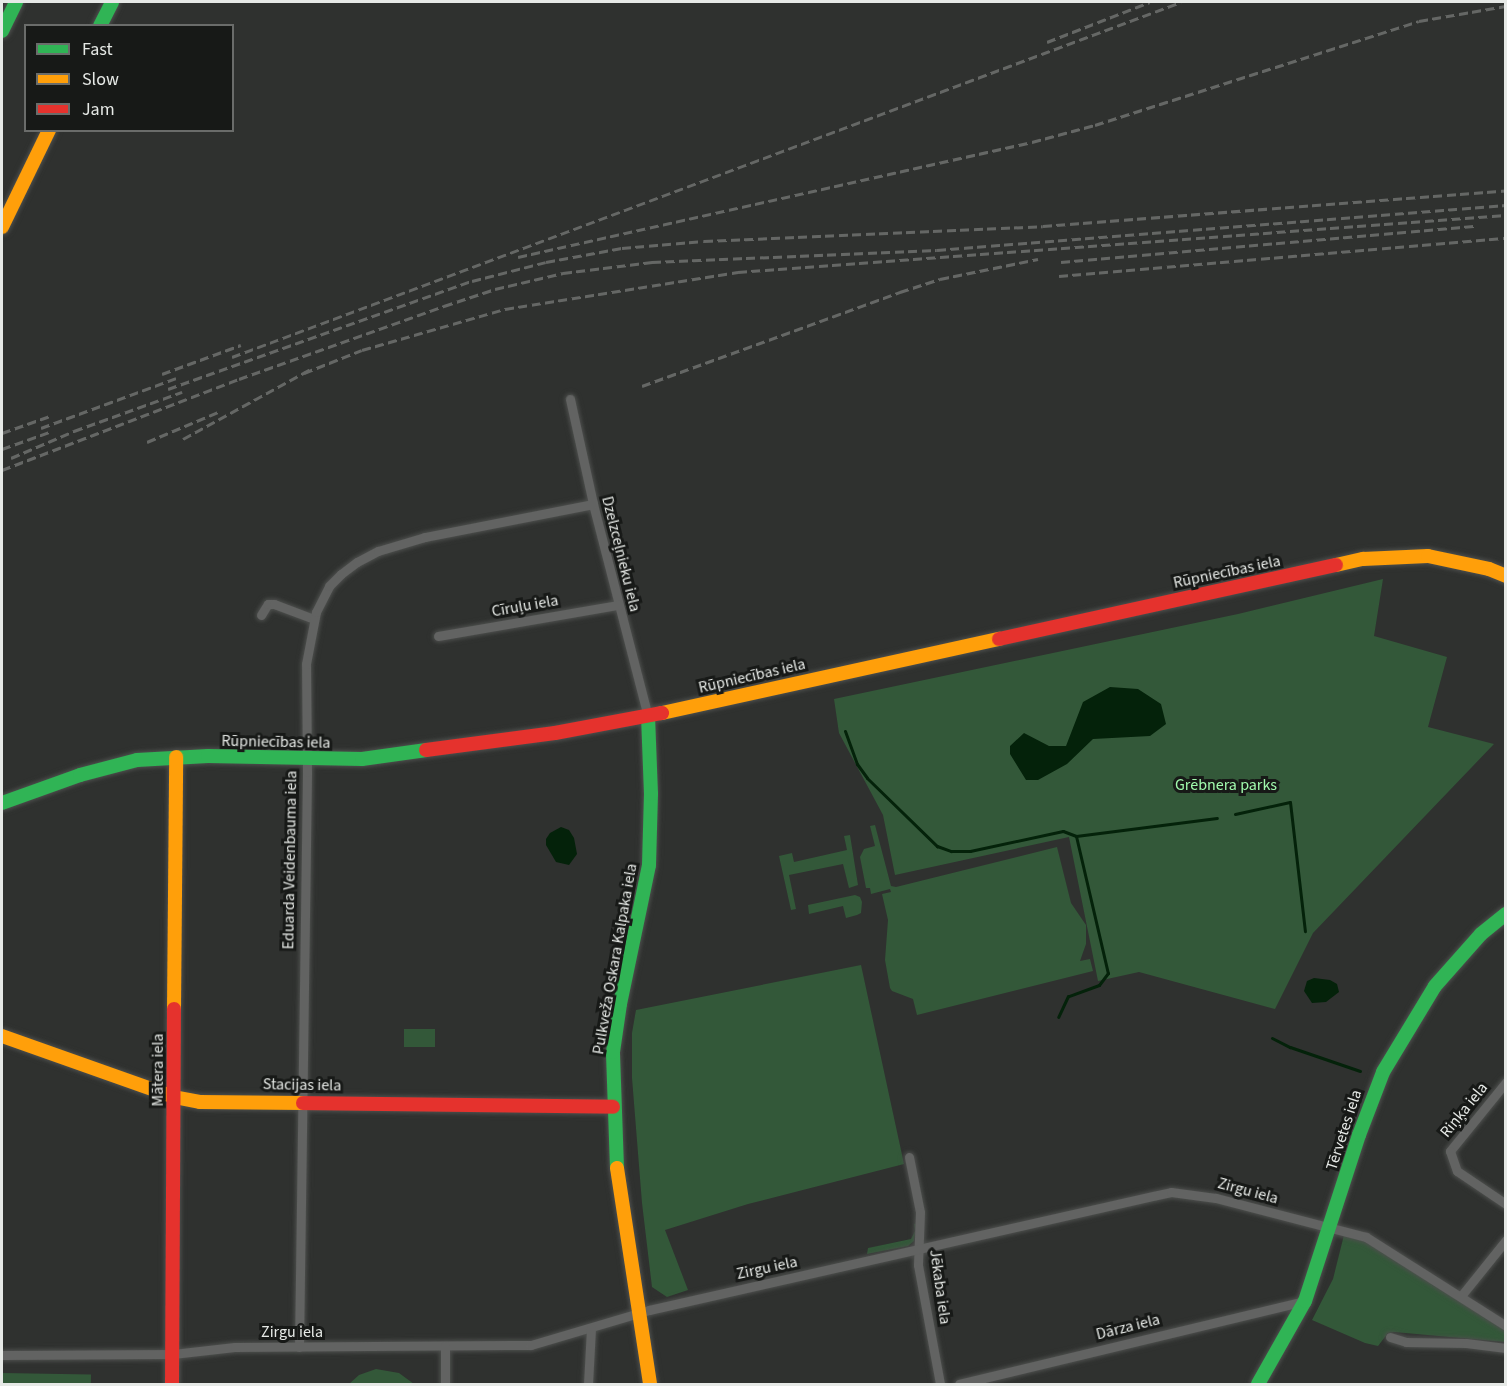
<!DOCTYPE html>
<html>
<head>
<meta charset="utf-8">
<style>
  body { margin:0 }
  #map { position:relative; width:1507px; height:1386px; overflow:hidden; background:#2f312f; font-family:"Source Sans 3",sans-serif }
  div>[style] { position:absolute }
  .green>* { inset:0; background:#335839; transform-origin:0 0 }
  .water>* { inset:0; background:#04220a }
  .stream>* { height:3px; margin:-1.5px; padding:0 1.5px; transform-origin:1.5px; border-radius:1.5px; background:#04220a }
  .roads { filter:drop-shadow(0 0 2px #4d4f4d) drop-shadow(0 0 2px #4d4f4d) }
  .street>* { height:9px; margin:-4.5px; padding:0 4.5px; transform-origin:4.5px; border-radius:4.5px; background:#626362 }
  .fast>* { height:14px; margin:-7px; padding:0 7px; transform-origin:7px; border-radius:7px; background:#30b455 }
  .slow>* { height:14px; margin:-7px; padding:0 7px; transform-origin:7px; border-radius:7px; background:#ff9f0a }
  .jam>* { height:14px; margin:-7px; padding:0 7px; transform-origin:7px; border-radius:7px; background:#e5322d }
  .rail>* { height:3px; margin-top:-1.5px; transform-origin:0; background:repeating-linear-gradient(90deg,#656765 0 9px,transparent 0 13.5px) }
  span { translate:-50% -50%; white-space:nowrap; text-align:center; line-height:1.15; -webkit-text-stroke:6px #171917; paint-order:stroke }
  .street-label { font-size:16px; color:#e6e9e6 }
  .park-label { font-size:16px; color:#a1faad }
  .frame { position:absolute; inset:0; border:3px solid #e6e9e6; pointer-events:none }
  .legend { position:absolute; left:24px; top:24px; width:210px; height:108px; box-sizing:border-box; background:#171917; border:2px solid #6a6c6a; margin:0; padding:8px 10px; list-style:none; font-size:18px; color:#e6e9e6 }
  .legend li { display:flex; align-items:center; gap:12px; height:30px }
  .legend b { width:30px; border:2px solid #6a6c6a }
</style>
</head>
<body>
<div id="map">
  <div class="green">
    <div style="clip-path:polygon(1383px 579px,1374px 636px,1447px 657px,1428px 727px,1494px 744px,1313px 933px,1275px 1009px,1139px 972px,1098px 981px,1069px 837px,895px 875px,883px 815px,839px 733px,834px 699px,1238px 614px)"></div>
    <div style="clip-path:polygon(875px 825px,891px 886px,896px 887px,1057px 847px,1071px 903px,1086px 925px,1086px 944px,1080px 961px,1090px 959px,1093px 971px,917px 1015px,913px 999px,892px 991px,890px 988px,885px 960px,888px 920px,882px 894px,891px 892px,890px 889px,871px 894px,870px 888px,866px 888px,860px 857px,864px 849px,875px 846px,870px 826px)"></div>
    <div style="clip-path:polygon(850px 835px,858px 885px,849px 888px,843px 864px,789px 875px,796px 909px,791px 910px,779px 856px,792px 853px,794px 862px,847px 850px,844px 836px)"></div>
    <div style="clip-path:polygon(855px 895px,860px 897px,862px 902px,861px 913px,857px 915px,846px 918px,843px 906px,809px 914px,808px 905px)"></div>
    <div style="clip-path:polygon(861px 965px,904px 1164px,748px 1204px,665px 1230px,688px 1290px,667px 1297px,652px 1287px,642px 1203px,632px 1078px,632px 1033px,636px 1010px)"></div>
    <div style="left:404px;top:1029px;width:31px;height:18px"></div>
    <div style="clip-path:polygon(917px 1223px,914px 1241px,908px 1246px,867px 1254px,868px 1248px,911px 1239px,915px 1231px,914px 1224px)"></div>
    <div style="clip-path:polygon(1344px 1235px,1369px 1243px,1505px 1330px,1505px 1342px,1394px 1332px,1388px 1333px,1378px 1346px,1365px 1343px,1312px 1320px,1333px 1279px)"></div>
    <div style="clip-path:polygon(376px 1369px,399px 1373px,414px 1384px,349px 1384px,359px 1375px)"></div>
    <div style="left:2px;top:1373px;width:89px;height:11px;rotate:1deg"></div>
  </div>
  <div class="water">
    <div style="clip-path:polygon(1110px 687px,1138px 689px,1161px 704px,1166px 724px,1150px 736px,1093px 739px,1067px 764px,1038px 780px,1026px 780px,1010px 754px,1010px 746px,1024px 733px,1049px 746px,1066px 746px,1083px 702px)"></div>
    <div style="clip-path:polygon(561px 827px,569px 830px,574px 838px,577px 854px,569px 865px,556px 862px,546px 845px,546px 839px,550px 833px)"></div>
    <div style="clip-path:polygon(1314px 978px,1330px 980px,1337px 984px,1339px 992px,1326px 1002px,1312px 1003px,1304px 991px,1307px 981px)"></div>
  </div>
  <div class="stream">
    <div style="left:845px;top:731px;width:35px;rotate:70deg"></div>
    <div style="left:857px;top:764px;width:17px;rotate:54deg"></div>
    <div style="left:867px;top:778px;width:98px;rotate:44.2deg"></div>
    <div style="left:937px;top:846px;width:15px;rotate:20deg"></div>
    <div style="left:951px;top:851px;width:19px"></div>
    <div style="left:970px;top:851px;width:95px;rotate:-12.1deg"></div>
    <div style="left:1063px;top:831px;width:14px;rotate:21deg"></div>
    <div style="left:1076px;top:836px;width:141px;rotate:76.9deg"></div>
    <div style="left:1108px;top:973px;width:15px;rotate:127deg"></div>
    <div style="left:1099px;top:985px;width:33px;rotate:160deg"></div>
    <div style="left:1068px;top:996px;width:23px;rotate:115deg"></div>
    <div style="left:1235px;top:814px;width:56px;rotate:-12.3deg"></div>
    <div style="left:1290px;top:802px;width:130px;rotate:83.4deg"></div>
    <div style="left:1076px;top:836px;width:142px;rotate:-7.3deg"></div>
    <div style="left:1272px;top:1038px;width:20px;rotate:27deg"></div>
    <div style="left:1290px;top:1047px;width:74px;rotate:18.9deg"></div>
  </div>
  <div class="roads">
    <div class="street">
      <div style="left:570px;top:399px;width:107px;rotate:77.6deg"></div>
      <div style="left:593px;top:504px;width:219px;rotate:75.5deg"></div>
      <div style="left:261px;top:615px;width:13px;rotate:-58deg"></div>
      <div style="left:268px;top:604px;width:6px"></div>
      <div style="left:274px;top:604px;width:43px;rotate:20.6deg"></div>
      <div style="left:438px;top:636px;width:183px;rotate:-9.8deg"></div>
      <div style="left:1506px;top:1082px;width:89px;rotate:129.1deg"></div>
      <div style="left:1450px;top:1151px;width:21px;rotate:71deg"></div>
      <div style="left:1457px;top:1171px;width:59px;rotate:34deg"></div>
      <div style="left:909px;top:1157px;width:56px;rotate:78.7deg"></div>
      <div style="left:920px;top:1212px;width:53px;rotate:92.2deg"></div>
      <div style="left:918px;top:1265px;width:121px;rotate:79.5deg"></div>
      <div style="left:1461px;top:1296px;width:72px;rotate:-51.2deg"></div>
      <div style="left:1390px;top:1337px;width:17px;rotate:17deg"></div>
      <div style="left:1406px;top:1342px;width:60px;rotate:1deg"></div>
      <div style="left:1466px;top:1343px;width:40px;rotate:7.1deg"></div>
      <div style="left:299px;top:1347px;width:575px;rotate:-89.2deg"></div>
      <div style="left:307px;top:772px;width:108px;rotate:-90.5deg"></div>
      <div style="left:306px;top:664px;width:53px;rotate:-79.1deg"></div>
      <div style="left:316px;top:612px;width:29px;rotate:-63deg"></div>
      <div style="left:329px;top:586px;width:17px;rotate:-45deg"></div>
      <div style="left:341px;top:574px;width:20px;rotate:-37deg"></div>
      <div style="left:357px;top:562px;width:24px;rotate:-28deg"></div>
      <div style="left:378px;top:551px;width:49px;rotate:-16.6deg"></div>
      <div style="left:425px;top:537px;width:171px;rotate:-11.1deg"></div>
      <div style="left:2px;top:1355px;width:171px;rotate:-0.3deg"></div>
      <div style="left:173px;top:1354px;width:62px;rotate:-6.4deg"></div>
      <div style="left:235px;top:1347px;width:296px;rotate:-0.4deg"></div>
      <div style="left:531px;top:1345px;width:123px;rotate:-16.5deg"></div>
      <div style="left:649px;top:1310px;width:535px;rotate:-12.74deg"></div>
      <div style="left:1171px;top:1192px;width:45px;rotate:7.6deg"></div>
      <div style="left:1216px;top:1198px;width:155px;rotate:14.6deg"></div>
      <div style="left:1366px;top:1237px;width:166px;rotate:32.4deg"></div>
      <div style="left:445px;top:1384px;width:38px;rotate:-90deg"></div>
      <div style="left:588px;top:1384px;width:56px;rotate:-86.9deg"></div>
      <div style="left:959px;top:1384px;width:356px;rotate:-13.5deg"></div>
    </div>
    <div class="fast">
      <div style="left:100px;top:26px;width:27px;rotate:-63deg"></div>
      <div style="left:2px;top:31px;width:32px;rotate:-64deg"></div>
      <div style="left:2px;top:803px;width:83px;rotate:-19.7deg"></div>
      <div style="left:80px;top:775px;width:59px;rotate:-14.7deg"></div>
      <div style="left:137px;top:760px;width:71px;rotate:-3.2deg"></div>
      <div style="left:208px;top:756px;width:154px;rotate:1.1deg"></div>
      <div style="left:362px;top:759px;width:65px;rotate:-8deg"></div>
      <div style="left:617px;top:1168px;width:116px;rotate:-92deg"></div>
      <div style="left:613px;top:1052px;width:49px;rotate:-81.7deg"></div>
      <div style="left:620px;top:1004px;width:142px;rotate:-78.2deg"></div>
      <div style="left:649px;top:865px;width:71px;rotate:-88.4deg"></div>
      <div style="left:651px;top:794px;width:78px;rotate:-92.2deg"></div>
      <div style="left:1258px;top:1384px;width:95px;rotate:-60.5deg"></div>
      <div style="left:1305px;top:1301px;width:175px;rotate:-72deg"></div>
      <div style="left:1359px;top:1135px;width:67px;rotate:-69.1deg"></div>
      <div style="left:1383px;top:1072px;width:100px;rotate:-58.8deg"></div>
      <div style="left:1435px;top:986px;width:69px;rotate:-48.5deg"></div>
      <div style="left:1481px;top:934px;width:32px;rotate:-39deg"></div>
    </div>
    <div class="slow">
      <div style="left:2px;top:227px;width:108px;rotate:-64.1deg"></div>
      <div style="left:1336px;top:565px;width:28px;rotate:-13deg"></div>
      <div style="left:1363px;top:559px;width:65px;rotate:-2.6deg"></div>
      <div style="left:1428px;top:556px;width:62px;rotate:12deg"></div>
      <div style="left:1489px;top:569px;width:18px;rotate:22deg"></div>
      <div style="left:662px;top:713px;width:345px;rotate:-12.4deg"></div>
      <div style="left:174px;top:1009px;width:252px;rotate:-89.5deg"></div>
      <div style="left:2px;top:1036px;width:182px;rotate:19.5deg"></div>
      <div style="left:174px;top:1097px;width:26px;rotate:11deg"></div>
      <div style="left:200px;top:1102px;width:103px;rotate:0.6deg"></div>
      <div style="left:617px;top:1168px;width:219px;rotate:81.3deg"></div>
    </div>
    <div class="jam">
      <div style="left:999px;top:639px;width:345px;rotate:-12.4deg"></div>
      <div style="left:426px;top:750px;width:130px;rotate:-7.5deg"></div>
      <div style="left:555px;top:733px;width:109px;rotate:-10.6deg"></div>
      <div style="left:303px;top:1103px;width:310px;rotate:0.7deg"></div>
      <div style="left:172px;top:1384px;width:375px;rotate:-89.7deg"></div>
    </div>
  </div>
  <div class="rail">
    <div style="left:1047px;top:42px;width:110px;rotate:-21.2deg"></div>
    <div style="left:518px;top:257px;width:527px;rotate:-12.61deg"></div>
    <div style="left:1032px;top:142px;width:65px;rotate:-15.1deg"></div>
    <div style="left:1095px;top:125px;width:340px;rotate:-17.8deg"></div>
    <div style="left:1419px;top:21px;width:88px;rotate:-9.8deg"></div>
    <div style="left:1061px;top:262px;width:417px;rotate:-5deg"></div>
    <div style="left:1059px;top:276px;width:449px;rotate:-4.9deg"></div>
    <div style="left:232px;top:357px;width:1013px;rotate:-20.51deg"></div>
    <div style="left:304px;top:373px;width:62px;rotate:-21.6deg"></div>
    <div style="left:362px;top:350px;width:149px;rotate:-16deg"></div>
    <div style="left:505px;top:309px;width:236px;rotate:-9deg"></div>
    <div style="left:738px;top:272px;width:770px;rotate:-4.24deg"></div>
    <div style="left:162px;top:374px;width:84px;rotate:-20.2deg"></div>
    <div style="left:642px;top:386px;width:275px;rotate:-20deg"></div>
    <div style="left:900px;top:292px;width:42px;rotate:-18deg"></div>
    <div style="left:940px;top:279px;width:100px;rotate:-11.5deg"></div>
    <div style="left:168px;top:389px;width:323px;rotate:-19.6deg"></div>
    <div style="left:472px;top:281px;width:76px;rotate:-14.4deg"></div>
    <div style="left:546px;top:262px;width:77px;rotate:-10.4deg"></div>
    <div style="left:622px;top:248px;width:82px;rotate:-4.9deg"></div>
    <div style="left:704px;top:241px;width:339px;rotate:-2.5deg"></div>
    <div style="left:1043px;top:226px;width:464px;rotate:-4.4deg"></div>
    <div style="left:41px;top:428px;width:144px;rotate:-20.3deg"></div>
    <div style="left:2px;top:433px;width:51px;rotate:-19.5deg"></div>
    <div style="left:183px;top:439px;width:146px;rotate:-28.7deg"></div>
    <div style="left:147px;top:442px;width:77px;rotate:-22.9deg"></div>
    <div style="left:2px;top:449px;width:53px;rotate:-19.8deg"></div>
    <div style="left:11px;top:458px;width:69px;rotate:-23.2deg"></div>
    <div style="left:74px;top:431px;width:115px;rotate:-19.9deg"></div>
    <div style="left:2px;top:470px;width:254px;rotate:-21deg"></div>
    <div style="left:239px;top:379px;width:218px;rotate:-19.6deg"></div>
    <div style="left:444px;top:306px;width:54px;rotate:-18.4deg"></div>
    <div style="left:495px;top:289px;width:70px;rotate:-13.2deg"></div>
    <div style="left:563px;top:273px;width:90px;rotate:-7deg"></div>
    <div style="left:652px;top:262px;width:285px;rotate:-2.4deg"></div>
    <div style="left:937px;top:250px;width:571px;rotate:-4.52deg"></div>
  </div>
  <div class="street-label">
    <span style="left:621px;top:554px;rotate:76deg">Dzelzceļnieku iela</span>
    <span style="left:1227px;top:572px;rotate:-12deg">Rūpniecības iela</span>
    <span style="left:525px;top:606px;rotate:-10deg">Cīruļu iela</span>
    <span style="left:752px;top:676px;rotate:-13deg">Rūpniecības iela</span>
    <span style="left:276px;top:742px;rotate:1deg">Rūpniecības iela</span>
    <span style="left:290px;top:860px;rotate:-89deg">Eduarda Veidenbauma iela</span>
    <span style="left:615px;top:959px;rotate:-80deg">Pulkveža Oskara Kalpaka iela</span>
    <span style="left:158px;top:1070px;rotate:-90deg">Mātera iela</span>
    <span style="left:302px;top:1085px;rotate:1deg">Stacijas iela</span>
    <span style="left:1464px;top:1110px;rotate:-51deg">Riņķa iela</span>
    <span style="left:1344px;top:1130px;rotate:-72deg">Tērvetes iela</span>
    <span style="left:1248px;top:1191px;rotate:15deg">Zirgu iela</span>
    <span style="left:767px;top:1268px;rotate:-12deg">Zirgu iela</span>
    <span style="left:940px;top:1287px;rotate:82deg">Jēkaba iela</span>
    <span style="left:1128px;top:1327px;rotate:-14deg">Dārza iela</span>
    <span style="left:292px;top:1332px">Zirgu iela</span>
  </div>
  <div class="park-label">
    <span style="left:1226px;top:785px">Grēbnera parks</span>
  </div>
  <div class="frame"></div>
  <ul class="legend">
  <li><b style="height:8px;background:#30b455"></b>Fast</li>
  <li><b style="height:8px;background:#ff9f0a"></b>Slow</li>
  <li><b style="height:8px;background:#e5322d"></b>Jam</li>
  </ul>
</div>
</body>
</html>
